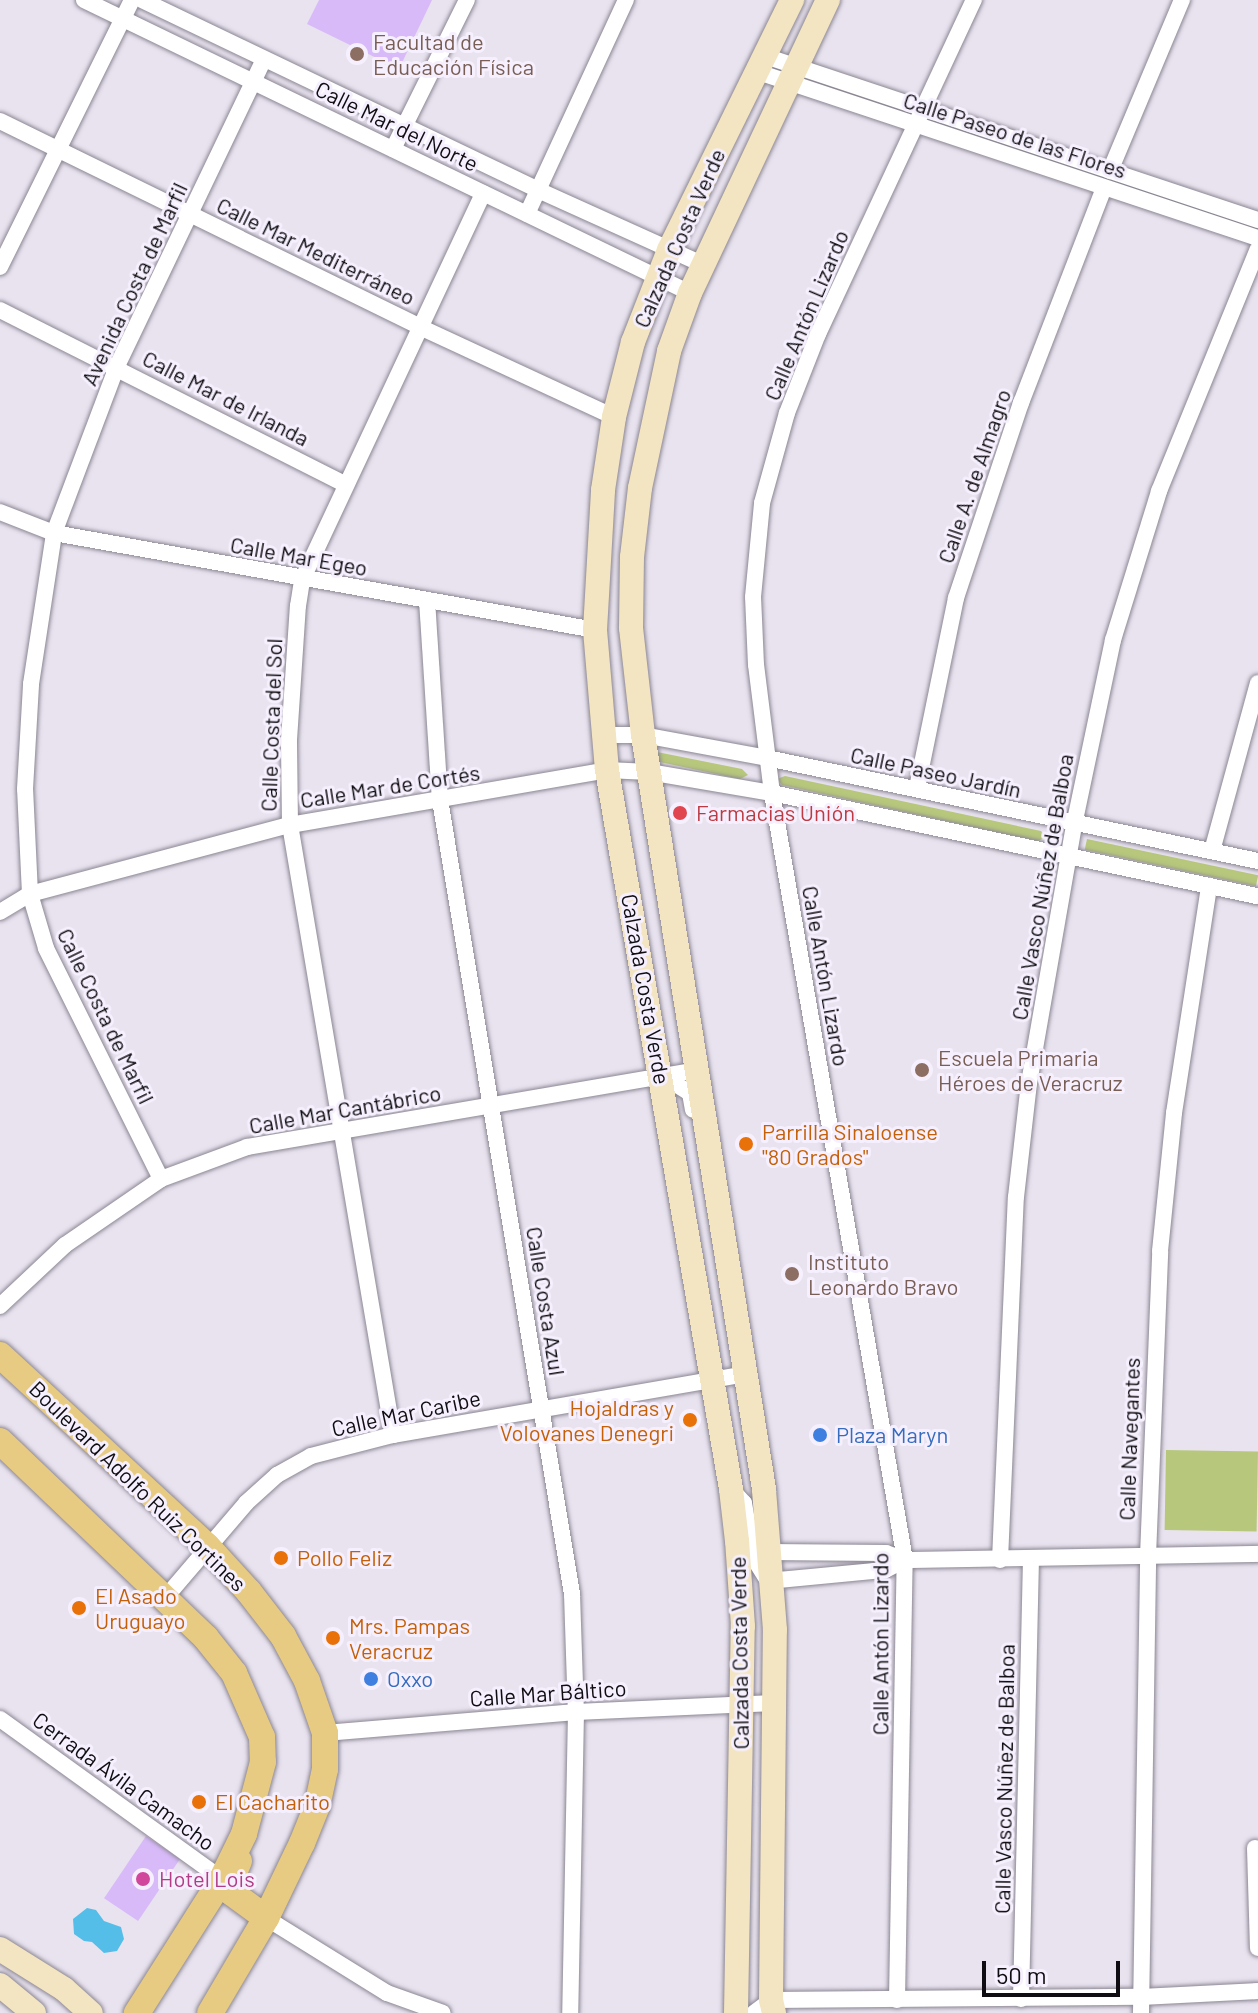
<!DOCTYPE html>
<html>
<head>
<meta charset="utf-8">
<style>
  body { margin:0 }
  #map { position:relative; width:1258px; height:2013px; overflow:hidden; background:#e9e3f0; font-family:Barlow,sans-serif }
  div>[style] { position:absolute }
  .green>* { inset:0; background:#b7c87c; transform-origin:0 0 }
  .water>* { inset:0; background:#54bee9 }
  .building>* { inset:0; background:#d8baf9; transform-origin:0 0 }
  .roads { filter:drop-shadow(0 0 2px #8b8692) drop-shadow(0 0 2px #8b8692) }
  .minor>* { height:16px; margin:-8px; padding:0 8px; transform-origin:8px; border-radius:8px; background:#fff }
  .secondary>* { height:24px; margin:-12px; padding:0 12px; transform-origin:12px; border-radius:12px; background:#f3e5c1 }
  .primary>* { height:26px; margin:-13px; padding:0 13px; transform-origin:13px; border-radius:13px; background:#e7cb82 }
  .dots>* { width:22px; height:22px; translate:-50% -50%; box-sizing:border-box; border:4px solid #f6f0fe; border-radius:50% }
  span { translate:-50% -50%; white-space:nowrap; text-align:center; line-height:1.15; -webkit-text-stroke:6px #f6f0fe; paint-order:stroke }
  .education-label { font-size:22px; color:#785e54 }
  .left { translate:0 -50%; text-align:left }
  .street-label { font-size:22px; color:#0f0d11 }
  .health-label { font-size:22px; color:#be3a42 }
  .food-label { font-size:22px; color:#c56008 }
  .right { translate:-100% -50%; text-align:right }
  .shop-label { font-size:22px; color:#366cbe }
  .hotel-label { font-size:22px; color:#b23c85 }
  .scale { position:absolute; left:982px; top:1961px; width:138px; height:36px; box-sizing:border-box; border:4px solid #0f0d11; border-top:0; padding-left:10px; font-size:24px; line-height:28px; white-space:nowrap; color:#0f0d11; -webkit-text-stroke:6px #f6f0fe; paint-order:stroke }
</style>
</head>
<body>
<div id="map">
  <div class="green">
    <div style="clip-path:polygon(657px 752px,742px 769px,748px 775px,740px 779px,655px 761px)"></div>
    <div style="clip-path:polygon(785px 776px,1041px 831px,1046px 837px,1038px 841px,782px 785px,777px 779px)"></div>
    <div style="left:1087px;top:839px;width:175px;height:11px;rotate:12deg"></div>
    <div style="left:1166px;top:1450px;width:92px;height:80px;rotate:1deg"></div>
  </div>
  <div class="water">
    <div style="clip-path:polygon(87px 1908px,96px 1910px,104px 1921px,121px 1927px,124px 1939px,117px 1951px,104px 1953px,92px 1942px,84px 1941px,74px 1934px,73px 1919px)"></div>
  </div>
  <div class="building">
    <div style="clip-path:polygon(319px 0,432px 0,399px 69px,307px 24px)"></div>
    <div style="left:146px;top:1836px;width:41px;height:75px;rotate:34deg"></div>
  </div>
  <div class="roads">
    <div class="minor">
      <div style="left:84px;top:0;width:673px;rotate:25.8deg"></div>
      <div style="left:142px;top:0;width:439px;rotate:25.6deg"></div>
      <div style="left:538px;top:190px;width:182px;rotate:24.3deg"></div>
      <div style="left:765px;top:56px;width:520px;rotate:18.4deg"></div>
      <div style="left:758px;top:72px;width:527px;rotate:18.37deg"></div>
      <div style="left:0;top:121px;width:466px;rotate:26.1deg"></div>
      <div style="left:418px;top:326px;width:216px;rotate:24.9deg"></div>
      <div style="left:393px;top:149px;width:166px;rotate:-63.6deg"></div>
      <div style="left:1110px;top:171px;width:186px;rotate:-67.2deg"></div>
      <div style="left:527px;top:214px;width:236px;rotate:-65.2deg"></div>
      <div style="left:0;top:267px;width:298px;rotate:-63.7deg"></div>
      <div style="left:0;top:310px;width:386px;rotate:26.8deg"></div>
      <div style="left:0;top:512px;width:58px;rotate:21.3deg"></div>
      <div style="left:54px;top:533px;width:550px;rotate:10.16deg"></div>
      <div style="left:427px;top:600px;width:200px;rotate:86.3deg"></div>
      <div style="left:440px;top:800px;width:805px;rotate:80.56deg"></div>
      <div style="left:572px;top:1594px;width:118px;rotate:88.1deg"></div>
      <div style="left:576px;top:1712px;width:301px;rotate:91.1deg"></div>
      <div style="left:604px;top:735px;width:39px"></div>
      <div style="left:643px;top:735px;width:126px;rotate:10.5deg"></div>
      <div style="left:767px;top:758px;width:502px;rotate:11.85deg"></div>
      <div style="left:917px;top:788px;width:194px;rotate:-78.4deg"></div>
      <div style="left:956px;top:598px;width:206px;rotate:-71.6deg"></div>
      <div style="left:1021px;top:403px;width:230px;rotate:-68.9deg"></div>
      <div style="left:1212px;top:851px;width:174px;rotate:-74.7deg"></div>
      <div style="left:0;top:912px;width:35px;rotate:-31deg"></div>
      <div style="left:30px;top:894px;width:269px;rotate:-14.9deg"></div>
      <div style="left:290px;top:825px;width:322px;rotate:-9.8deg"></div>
      <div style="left:607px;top:770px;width:42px;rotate:2.7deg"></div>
      <div style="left:649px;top:772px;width:125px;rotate:9.7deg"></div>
      <div style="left:772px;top:793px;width:497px;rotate:12deg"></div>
      <div style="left:661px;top:1075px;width:34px;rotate:32deg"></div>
      <div style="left:690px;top:1093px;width:17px;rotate:80deg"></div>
      <div style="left:161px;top:1179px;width:258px;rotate:-116.5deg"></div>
      <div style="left:46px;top:948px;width:56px;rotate:-106.5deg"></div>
      <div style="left:30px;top:894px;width:105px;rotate:-92.7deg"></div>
      <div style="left:25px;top:789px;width:105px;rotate:-86.7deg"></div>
      <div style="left:31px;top:684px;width:153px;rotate:-81.3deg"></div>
      <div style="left:54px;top:533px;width:178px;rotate:-69.3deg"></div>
      <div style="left:117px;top:366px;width:340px;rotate:-64.4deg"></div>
      <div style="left:0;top:1306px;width:89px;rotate:-43.2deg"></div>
      <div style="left:65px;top:1245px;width:116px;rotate:-34.5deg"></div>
      <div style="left:161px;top:1179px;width:92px;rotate:-20.4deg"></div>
      <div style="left:247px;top:1147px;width:456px;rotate:-9.7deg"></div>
      <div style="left:393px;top:1435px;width:619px;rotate:-99.58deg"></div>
      <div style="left:290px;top:825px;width:85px;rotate:-90.7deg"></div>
      <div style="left:289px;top:740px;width:134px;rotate:-86.2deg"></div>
      <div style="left:298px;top:606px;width:26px;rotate:-81deg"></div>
      <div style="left:302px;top:580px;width:427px;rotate:-64.9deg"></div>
      <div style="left:734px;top:1492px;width:15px;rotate:48deg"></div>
      <div style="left:744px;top:1503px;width:55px;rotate:80.5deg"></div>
      <div style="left:753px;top:1557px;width:28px;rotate:58deg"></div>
      <div style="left:768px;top:1581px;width:118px;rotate:-5.4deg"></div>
      <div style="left:885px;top:1570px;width:22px;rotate:-27deg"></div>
      <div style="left:766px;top:1552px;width:120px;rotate:0.5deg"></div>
      <div style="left:886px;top:1553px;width:20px;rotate:20deg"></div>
      <div style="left:905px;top:1560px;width:353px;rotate:-1deg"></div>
      <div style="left:1000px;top:1560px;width:363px;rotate:-87.5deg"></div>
      <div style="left:1016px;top:1197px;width:115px;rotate:-83.5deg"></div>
      <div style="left:1029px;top:1083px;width:262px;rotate:-80.1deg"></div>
      <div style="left:1074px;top:825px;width:189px;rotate:-78.1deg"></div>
      <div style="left:1113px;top:640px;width:156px;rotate:-72.8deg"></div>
      <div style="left:1159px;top:491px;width:261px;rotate:-67.8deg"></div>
      <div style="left:165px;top:1598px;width:125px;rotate:-49.5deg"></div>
      <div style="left:246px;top:1503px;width:42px;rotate:-42.1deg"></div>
      <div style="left:277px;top:1475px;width:39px;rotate:-29deg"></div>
      <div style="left:311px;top:1456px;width:85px;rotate:-14.4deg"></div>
      <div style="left:393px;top:1435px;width:357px;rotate:-9.8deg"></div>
      <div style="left:0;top:1719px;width:274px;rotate:35.8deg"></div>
      <div style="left:325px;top:1733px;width:252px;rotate:-4.8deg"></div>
      <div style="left:576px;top:1712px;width:198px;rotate:-2.6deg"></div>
      <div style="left:1255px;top:1848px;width:100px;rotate:88.3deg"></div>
      <div style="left:266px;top:1918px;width:142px;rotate:31.8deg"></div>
      <div style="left:387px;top:1993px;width:59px;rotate:19.7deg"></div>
      <div style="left:1021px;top:1999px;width:439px;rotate:-88.7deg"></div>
      <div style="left:897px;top:2000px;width:440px;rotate:-89deg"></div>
      <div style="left:905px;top:1560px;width:778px;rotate:-99.84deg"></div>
      <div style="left:772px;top:793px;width:129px;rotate:-97.1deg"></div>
      <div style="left:756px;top:665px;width:68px;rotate:-92.5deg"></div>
      <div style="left:753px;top:597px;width:94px;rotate:-84.5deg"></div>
      <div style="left:762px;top:503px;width:93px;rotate:-74.5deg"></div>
      <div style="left:787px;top:413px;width:85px;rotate:-68.6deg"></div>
      <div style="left:818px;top:334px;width:369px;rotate:-65deg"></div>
      <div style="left:754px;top:2013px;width:21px;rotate:-37deg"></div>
      <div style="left:771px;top:2000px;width:370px;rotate:-0.5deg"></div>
      <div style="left:1141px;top:1997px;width:117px;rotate:-2.9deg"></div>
      <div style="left:1141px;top:2013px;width:457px;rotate:-89.1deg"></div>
      <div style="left:1148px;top:1556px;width:305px;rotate:-87.7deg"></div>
      <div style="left:1160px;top:1251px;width:139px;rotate:-84.2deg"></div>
      <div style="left:1174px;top:1113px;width:230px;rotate:-81.2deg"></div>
    </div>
    <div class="secondary">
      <div style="left:0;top:1949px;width:75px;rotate:32deg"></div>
      <div style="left:64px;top:1989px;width:36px;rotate:42deg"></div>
      <div style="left:0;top:1985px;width:44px;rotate:39.5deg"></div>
      <div style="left:736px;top:2013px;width:387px;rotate:-89deg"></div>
      <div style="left:743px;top:1626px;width:85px;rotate:-94deg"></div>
      <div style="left:737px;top:1541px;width:52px;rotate:-96.6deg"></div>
      <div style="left:731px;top:1489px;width:730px;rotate:-99.79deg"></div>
      <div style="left:607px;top:770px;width:141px;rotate:-94.9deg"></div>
      <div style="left:595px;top:630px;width:140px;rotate:-86.7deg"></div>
      <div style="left:603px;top:490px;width:74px;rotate:-81.4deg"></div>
      <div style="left:614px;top:417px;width:77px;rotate:-75.8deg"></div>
      <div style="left:633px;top:342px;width:99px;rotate:-68.6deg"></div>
      <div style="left:669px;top:250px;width:279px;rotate:-63.8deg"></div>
      <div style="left:774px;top:2013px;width:13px;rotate:-103deg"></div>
      <div style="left:771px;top:2000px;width:370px;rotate:-89.4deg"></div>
      <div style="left:775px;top:1630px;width:141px;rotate:-94.5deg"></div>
      <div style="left:764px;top:1489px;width:764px;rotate:-99.12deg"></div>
      <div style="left:643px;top:735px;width:108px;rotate:-96.4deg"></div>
      <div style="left:631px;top:628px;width:71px;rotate:-89.2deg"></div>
      <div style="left:632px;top:557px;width:69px;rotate:-83.4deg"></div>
      <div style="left:640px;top:488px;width:140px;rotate:-78deg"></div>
      <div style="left:669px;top:351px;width:62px;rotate:-70.1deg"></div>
      <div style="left:690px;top:293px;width:324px;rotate:-64.8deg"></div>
    </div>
    <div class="primary">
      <div style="left:0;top:1355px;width:282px;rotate:42.7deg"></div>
      <div style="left:207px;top:1546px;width:62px;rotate:47.6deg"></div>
      <div style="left:249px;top:1592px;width:56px;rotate:52.3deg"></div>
      <div style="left:283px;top:1636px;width:51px;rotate:61.9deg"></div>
      <div style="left:307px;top:1681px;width:55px;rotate:70.9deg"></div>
      <div style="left:325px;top:1733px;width:36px;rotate:90deg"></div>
      <div style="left:325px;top:1769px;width:38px;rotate:102deg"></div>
      <div style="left:317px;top:1806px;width:40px;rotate:112deg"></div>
      <div style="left:302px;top:1843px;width:83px;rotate:115.6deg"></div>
      <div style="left:266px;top:1918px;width:110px;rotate:120.5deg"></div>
      <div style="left:0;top:1441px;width:285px;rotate:43.7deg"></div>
      <div style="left:206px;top:1638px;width:45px;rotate:51.3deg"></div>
      <div style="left:234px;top:1673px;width:70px;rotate:66.4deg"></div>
      <div style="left:262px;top:1737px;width:25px;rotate:88deg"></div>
      <div style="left:263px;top:1762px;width:74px;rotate:104.8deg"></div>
      <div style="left:244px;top:1834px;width:50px;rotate:116.1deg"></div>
      <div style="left:222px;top:1879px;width:159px;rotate:122.4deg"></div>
      <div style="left:239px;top:1861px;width:24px;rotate:112deg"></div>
      <div style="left:230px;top:1883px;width:10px;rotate:79deg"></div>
      <div style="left:232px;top:1893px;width:42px;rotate:36.3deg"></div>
    </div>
  </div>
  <div class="dots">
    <div style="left:357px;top:54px;background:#8d6e63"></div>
    <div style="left:680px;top:813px;background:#e0444e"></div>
    <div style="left:922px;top:1070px;background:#8d6e63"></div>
    <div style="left:746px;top:1144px;background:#e8710a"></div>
    <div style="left:792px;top:1274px;background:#8d6e63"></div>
    <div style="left:690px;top:1420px;background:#e8710a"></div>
    <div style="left:820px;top:1435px;background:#3f7fe0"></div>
    <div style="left:281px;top:1558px;background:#e8710a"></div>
    <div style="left:79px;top:1608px;background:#e8710a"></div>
    <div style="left:333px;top:1638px;background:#e8710a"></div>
    <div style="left:371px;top:1679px;background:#3f7fe0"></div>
    <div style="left:199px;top:1802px;background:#e8710a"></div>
    <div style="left:143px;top:1879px;background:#d1479c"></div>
  </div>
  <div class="education-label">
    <span class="left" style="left:373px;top:54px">Facultad de<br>Educación Física</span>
    <span class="left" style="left:938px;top:1070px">Escuela Primaria<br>Héroes de Veracruz</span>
    <span class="left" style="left:808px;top:1274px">Instituto<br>Leonardo Bravo</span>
  </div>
  <div class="street-label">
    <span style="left:397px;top:126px;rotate:26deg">Calle Mar del Norte</span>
    <span style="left:1015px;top:135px;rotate:18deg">Calle Paseo de las Flores</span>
    <span style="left:679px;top:238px;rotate:-66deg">Calzada Costa Verde</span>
    <span style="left:316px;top:251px;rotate:26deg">Calle Mar Mediterráneo</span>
    <span style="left:134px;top:284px;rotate:-65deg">Avenida Costa de Marfil</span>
    <span style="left:806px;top:315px;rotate:-67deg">Calle Antón Lizardo</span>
    <span style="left:226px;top:398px;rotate:27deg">Calle Mar de Irlanda</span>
    <span style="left:974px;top:476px;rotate:-71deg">Calle A. de Almagro</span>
    <span style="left:299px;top:556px;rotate:10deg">Calle Mar Egeo</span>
    <span style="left:271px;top:725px;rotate:-88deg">Calle Costa del Sol</span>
    <span style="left:936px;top:772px;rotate:12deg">Calle Paseo Jardín</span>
    <span style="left:390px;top:786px;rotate:-9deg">Calle Mar de Cortés</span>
    <span style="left:1042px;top:887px;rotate:-80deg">Calle Vasco Núñez de Balboa</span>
    <span style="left:826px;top:976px;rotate:80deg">Calle Antón Lizardo</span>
    <span style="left:646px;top:989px;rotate:80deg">Calzada Costa Verde</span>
    <span style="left:106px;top:1016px;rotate:64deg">Calle Costa de Marfil</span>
    <span style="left:345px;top:1109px;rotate:-10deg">Calle Mar Cantábrico</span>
    <span style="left:546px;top:1301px;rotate:81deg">Calle Costa Azul</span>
    <span style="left:406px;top:1413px;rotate:-12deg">Calle Mar Caribe</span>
    <span style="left:1129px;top:1439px;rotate:-88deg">Calle Navegantes</span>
    <span style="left:138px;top:1486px;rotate:44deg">Boulevard Adolfo Ruiz Cortines</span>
    <span style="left:880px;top:1644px;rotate:-90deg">Calle Antón Lizardo</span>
    <span style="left:739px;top:1653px;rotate:-91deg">Calzada Costa Verde</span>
    <span style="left:548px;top:1693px;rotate:-4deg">Calle Mar Báltico</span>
    <span style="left:1004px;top:1779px;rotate:-89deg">Calle Vasco Núñez de Balboa</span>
    <span style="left:124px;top:1781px;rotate:36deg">Cerrada Ávila Camacho</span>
  </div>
  <div class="health-label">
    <span class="left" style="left:696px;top:813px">Farmacias Unión</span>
  </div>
  <div class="food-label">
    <span class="left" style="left:762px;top:1144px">Parrilla Sinaloense<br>"80 Grados"</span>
    <span class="right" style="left:674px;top:1420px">Hojaldras y<br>Volovanes Denegri</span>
    <span class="left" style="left:297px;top:1558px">Pollo Feliz</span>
    <span class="left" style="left:95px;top:1608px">El Asado<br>Uruguayo</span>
    <span class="left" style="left:349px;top:1638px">Mrs. Pampas<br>Veracruz</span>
    <span class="left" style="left:215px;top:1802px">El Cacharito</span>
  </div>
  <div class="shop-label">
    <span class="left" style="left:836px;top:1435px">Plaza Maryn</span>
    <span class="left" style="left:387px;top:1679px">Oxxo</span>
  </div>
  <div class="hotel-label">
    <span class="left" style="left:159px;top:1879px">Hotel Lois</span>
  </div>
  <div class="scale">50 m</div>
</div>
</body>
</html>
